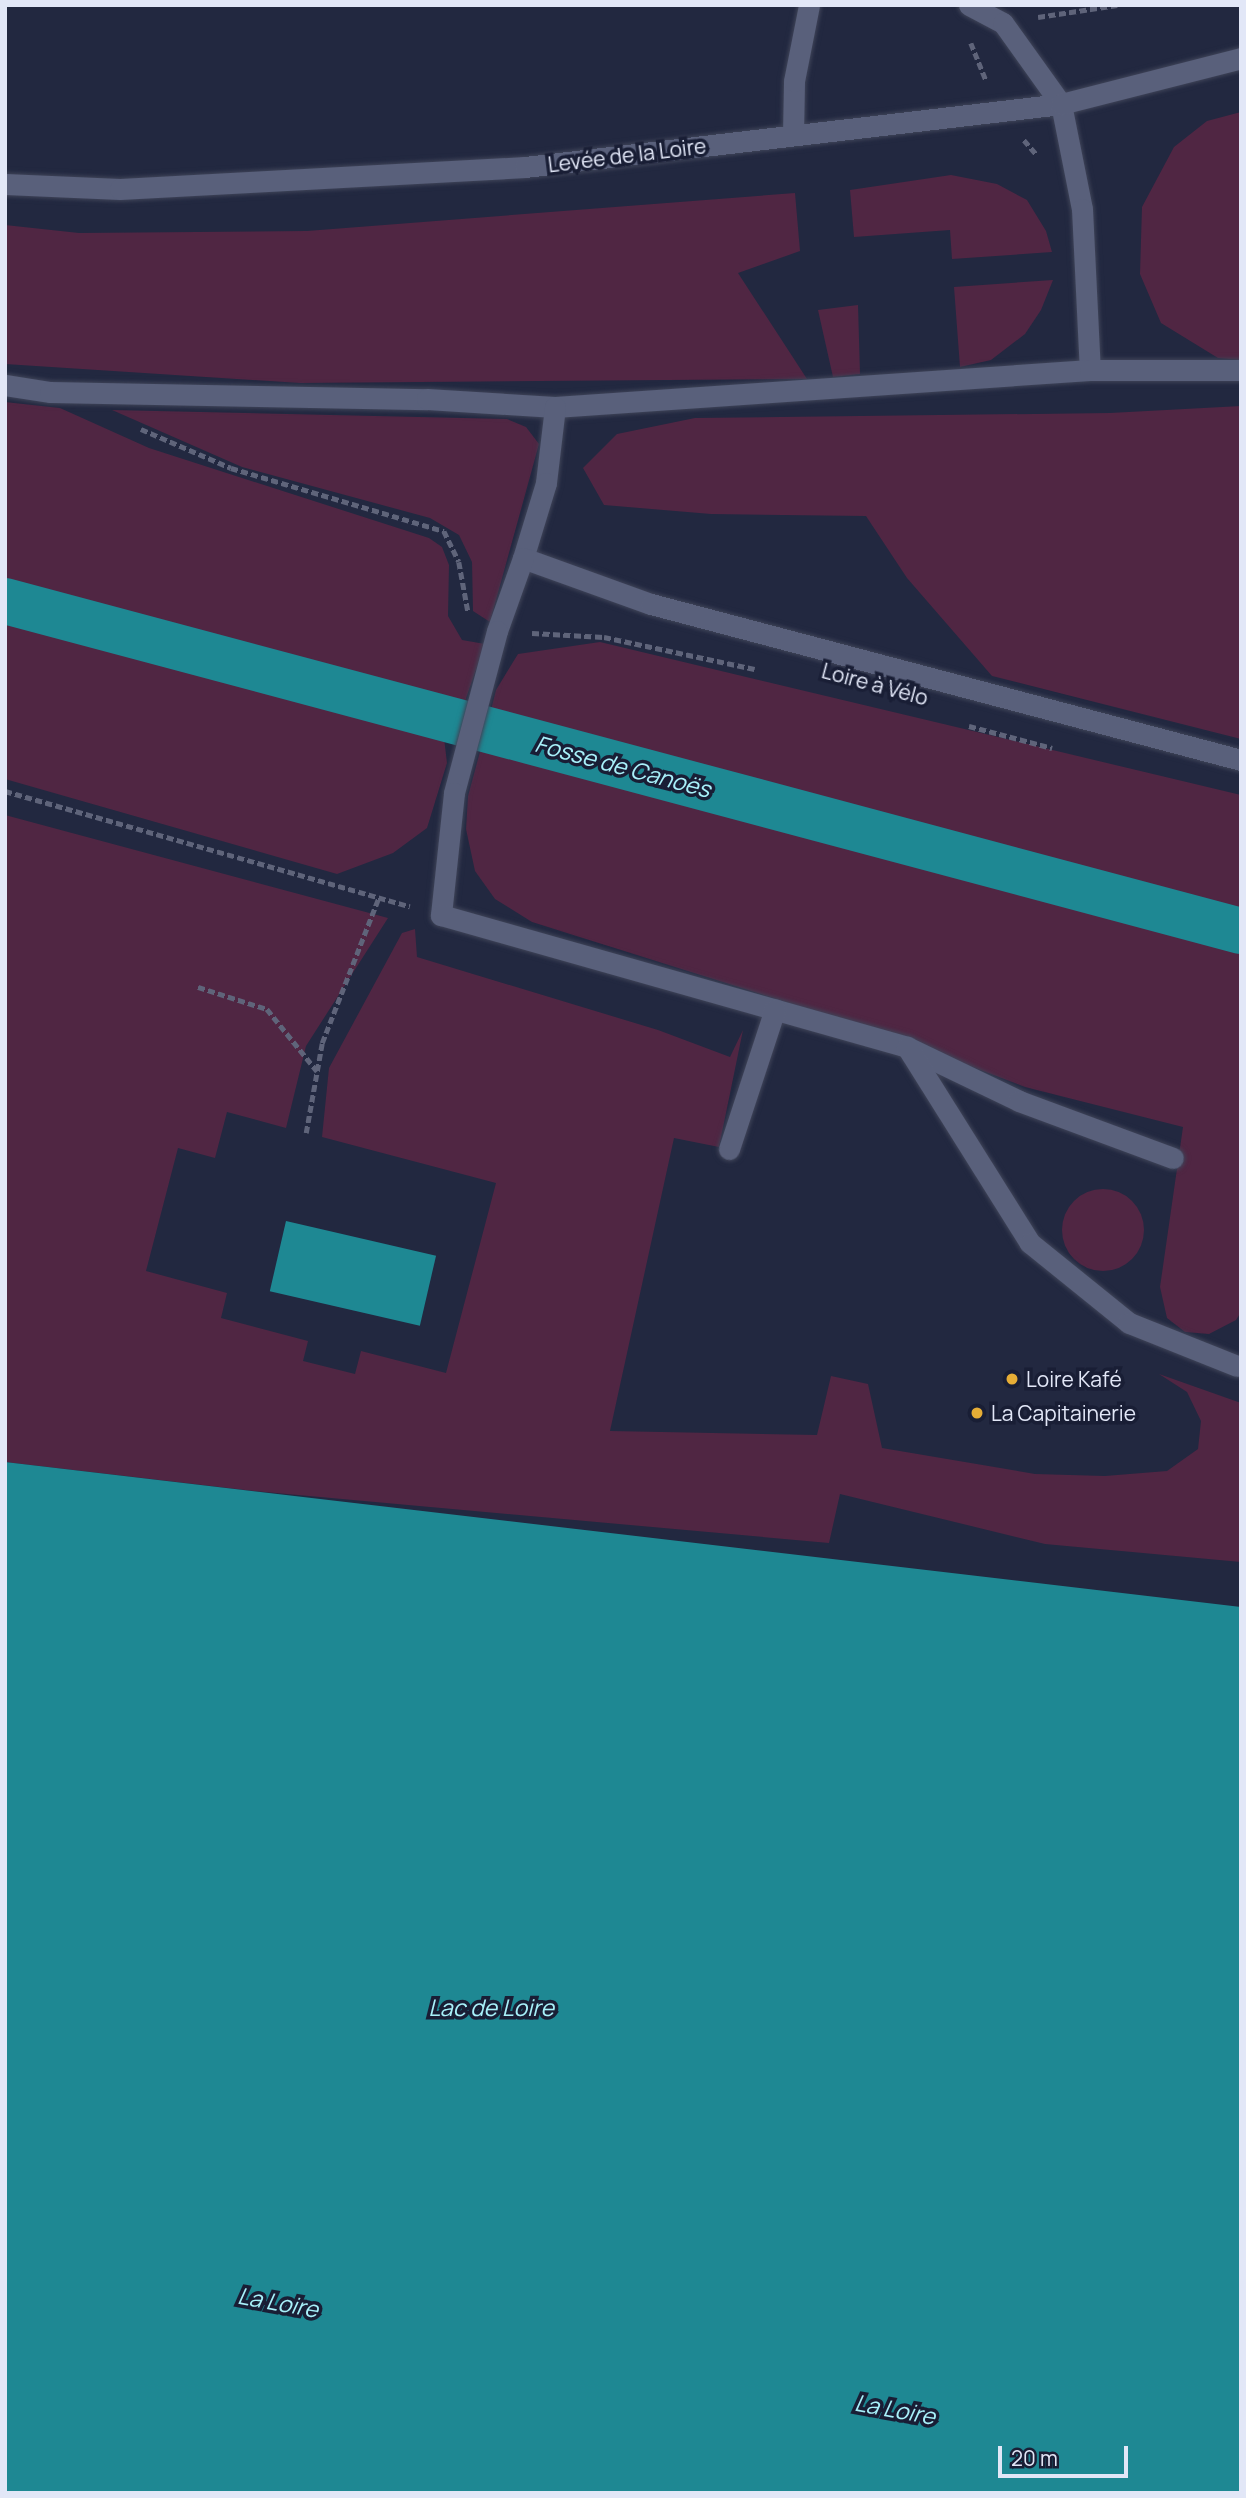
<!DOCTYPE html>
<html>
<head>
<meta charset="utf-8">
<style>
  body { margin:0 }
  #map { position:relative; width:1246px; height:2498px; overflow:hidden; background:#222840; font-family:Manrope,sans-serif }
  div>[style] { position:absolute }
  .green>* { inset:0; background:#502643 }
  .round { border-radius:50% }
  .water>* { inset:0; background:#1e8893; transform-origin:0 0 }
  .canal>* { height:46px; margin:-23px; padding:0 23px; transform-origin:23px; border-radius:23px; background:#1e8893 }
  .path>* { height:4.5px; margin-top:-2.25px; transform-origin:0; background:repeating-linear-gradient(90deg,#5f647a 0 7px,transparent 0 10.5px) }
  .roads { filter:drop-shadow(0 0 2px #3f4458) drop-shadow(0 0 2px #3f4458) }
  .lane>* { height:21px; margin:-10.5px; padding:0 10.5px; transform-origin:10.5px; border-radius:10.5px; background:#59607b }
  .street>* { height:21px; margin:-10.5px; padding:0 10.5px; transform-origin:10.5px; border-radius:10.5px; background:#59607b }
  .secondary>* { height:21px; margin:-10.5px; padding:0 10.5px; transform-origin:10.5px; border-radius:10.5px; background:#59607b }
  .dots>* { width:19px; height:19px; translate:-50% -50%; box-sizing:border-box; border:4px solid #191e35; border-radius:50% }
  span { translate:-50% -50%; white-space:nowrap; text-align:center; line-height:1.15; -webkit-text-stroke:7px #191e35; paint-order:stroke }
  .street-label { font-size:21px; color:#e2e7f7 }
  .poi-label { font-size:21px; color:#e2e7f7 }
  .left { translate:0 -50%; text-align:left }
  .water-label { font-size:23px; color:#a8f1fa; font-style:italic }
  .frame { position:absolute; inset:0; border:7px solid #e2e7f7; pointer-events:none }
  .scale { position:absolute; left:998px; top:2446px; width:130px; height:32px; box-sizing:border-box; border:4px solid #e2e7f7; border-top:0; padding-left:9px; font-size:21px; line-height:24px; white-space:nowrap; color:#e2e7f7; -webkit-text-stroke:5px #191e35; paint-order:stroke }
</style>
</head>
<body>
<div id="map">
  <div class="green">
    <div style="clip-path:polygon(1241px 112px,1239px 160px,1241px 360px,1218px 358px,1161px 323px,1140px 274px,1142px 207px,1174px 147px,1207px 121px)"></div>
    <div style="clip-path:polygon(951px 175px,997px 184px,1027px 200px,1046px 231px,1052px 252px,952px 259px,950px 230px,854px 237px,850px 190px)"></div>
    <div style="clip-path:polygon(795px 193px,800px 251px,738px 273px,807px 379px,300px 383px,5px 364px,5px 225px,79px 233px,307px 231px)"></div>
    <div style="clip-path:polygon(1053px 280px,1041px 310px,1025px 334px,991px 360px,960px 367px,954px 287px)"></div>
    <div style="clip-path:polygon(858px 305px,860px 374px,833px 377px,818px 310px)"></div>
    <div style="clip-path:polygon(5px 402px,60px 408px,149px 448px,429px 538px,442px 547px,449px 565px,448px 616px,462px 640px,485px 644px,463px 707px,490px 714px,496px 690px,518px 654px,600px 642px,1241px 795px,1241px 1312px,1236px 1320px,1209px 1334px,1185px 1332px,1167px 1318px,1160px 1287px,1183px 1127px,1025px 1087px,875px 1030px,532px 922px,495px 899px,475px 871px,466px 829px,468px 796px,481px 748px,444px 738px,447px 763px,427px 828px,393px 853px,337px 874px,5px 779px)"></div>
    <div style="clip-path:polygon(1241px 406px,1241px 739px,992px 676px,907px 578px,866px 516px,711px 514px,604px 505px,583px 468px,617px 434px,695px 418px,1110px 413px)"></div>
    <div style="clip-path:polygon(112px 410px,507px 419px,526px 427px,539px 444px,490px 622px,473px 611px,472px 562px,459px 535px,430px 518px,242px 467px)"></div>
    <div style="clip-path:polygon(5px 815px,388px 918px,306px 1046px,286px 1128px,227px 1112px,215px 1158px,178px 1148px,146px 1271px,227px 1293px,221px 1318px,308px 1341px,303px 1361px,355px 1374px,361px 1351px,446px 1373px,496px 1183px,322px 1137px,329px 1068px,402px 933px,415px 929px,417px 957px,658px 1030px,730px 1057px,743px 1030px,719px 1147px,674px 1138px,610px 1431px,817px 1435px,831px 1376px,868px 1384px,882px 1448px,1035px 1474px,1105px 1476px,1167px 1471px,1198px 1449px,1201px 1421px,1187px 1392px,1159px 1374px,1241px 1403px,1241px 1562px,1045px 1544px,840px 1494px,829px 1543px,254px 1491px,5px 1462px)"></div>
    <div class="round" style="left:1062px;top:1189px;width:82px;height:82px"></div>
  </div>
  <div class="water">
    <div style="left:286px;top:1221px;width:154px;height:72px;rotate:13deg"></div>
    <div style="clip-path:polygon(5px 1462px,1241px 1607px,1241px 2493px,5px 2493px)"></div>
  </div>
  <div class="canal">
    <div style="left:5px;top:601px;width:1279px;rotate:14.95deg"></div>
  </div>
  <div class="path">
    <div style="left:1038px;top:17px;width:80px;rotate:-8.6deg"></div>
    <div style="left:971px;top:43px;width:40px;rotate:68deg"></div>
    <div style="left:1024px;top:140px;width:20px;rotate:49deg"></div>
    <div style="left:141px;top:429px;width:98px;rotate:23.4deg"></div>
    <div style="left:231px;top:468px;width:222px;rotate:16.5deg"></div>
    <div style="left:444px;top:531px;width:34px;rotate:64deg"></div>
    <div style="left:459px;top:562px;width:50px;rotate:79.6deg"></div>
    <div style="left:532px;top:633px;width:72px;rotate:3.2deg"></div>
    <div style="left:604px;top:637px;width:154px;rotate:12deg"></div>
    <div style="left:969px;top:726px;width:86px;rotate:14.8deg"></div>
    <div style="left:5px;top:791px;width:421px;rotate:15.9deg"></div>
    <div style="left:198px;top:987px;width:72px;rotate:17.7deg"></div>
    <div style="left:267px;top:1009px;width:80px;rotate:51.1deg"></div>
    <div style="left:306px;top:1133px;width:91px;rotate:-79.9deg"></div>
    <div style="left:322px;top:1043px;width:157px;rotate:-68.7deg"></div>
  </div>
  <div class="roads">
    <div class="lane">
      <div style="left:1061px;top:104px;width:107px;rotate:78.7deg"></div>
      <div style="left:1082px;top:209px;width:161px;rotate:87.2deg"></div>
      <div style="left:5px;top:385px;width:46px;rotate:8.8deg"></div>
      <div style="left:50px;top:392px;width:377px;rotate:1.1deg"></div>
      <div style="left:427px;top:399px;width:128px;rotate:3.6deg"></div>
      <div style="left:555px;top:407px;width:536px;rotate:-3.96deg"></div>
      <div style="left:1090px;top:370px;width:151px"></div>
      <div style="left:555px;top:407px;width:77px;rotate:96.8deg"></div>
      <div style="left:546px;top:483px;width:78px;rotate:107deg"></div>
      <div style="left:523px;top:558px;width:136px;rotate:19.8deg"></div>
      <div style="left:651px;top:604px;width:610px;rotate:14.81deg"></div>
      <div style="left:523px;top:558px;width:77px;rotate:109.6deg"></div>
      <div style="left:497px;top:631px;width:168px;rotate:104.9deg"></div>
      <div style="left:454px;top:793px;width:123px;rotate:96.1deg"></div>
      <div style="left:441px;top:915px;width:484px;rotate:15.8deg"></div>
      <div style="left:907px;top:1047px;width:124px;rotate:25.7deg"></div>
      <div style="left:1019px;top:1101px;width:164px;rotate:20.3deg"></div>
      <div style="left:907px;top:1047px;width:231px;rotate:57.9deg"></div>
      <div style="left:1030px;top:1243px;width:127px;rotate:38.9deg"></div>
      <div style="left:1129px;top:1323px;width:116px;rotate:21.7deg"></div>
      <div style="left:729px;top:1149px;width:147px;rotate:-71.8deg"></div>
    </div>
    <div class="street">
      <div style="left:969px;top:5px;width:38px;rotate:28deg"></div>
      <div style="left:1003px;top:23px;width:100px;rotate:54.4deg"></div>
      <div style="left:793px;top:135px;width:54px;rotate:-88.9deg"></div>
      <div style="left:794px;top:81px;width:77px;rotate:-78.8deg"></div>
    </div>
    <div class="secondary">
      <div style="left:5px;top:184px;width:115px;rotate:2.5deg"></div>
      <div style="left:120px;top:189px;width:406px;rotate:-3.1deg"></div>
      <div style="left:525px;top:167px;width:540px;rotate:-6.7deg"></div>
      <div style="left:1061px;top:104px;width:186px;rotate:-14.3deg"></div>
    </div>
  </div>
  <div class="dots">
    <div style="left:1012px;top:1379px;background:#e6ad36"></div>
    <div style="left:977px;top:1413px;background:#e6ad36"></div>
  </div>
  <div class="street-label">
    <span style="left:627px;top:155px;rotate:-7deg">Levée de la Loire</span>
    <span style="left:875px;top:684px;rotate:15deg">Loire à Vélo</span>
  </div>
  <div class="poi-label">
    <span class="left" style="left:1026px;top:1379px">Loire Kafé</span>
    <span class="left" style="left:991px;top:1413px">La Capitainerie</span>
  </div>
  <div class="water-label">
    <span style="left:623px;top:766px;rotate:15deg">Fosse de Canoës</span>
    <span style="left:491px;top:2007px">Lac de Loire</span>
    <span style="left:278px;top:2302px;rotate:10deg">La Loire</span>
    <span style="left:895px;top:2409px;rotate:10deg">La Loire</span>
  </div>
  <div class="frame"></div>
  <div class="scale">20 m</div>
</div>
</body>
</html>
